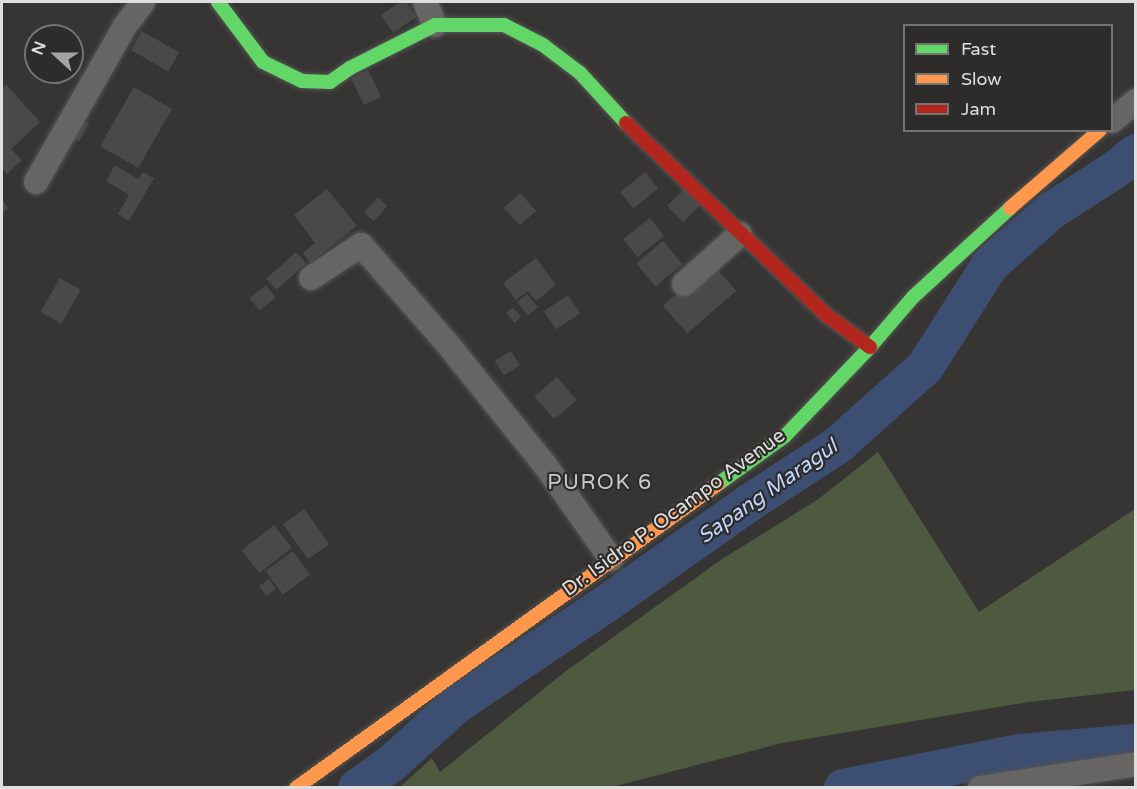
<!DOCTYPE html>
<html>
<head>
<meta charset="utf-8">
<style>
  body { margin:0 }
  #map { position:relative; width:1137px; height:789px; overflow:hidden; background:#363534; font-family:"Varela Round",sans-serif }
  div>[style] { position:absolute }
  .green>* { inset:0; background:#4e593f }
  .river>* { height:38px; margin:-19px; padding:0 19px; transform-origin:19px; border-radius:19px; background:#3c4e72 }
  .building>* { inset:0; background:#4a4948; transform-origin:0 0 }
  .roads { filter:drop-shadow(0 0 2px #545453) drop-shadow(0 0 2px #545453) }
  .street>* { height:24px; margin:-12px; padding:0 12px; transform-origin:12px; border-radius:12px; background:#666564 }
  .fast>* { height:14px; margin:-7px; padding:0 7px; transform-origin:7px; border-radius:7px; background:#63d668 }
  .slow>* { height:14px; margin:-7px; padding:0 7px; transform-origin:7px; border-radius:7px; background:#ff974d }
  .jam>* { height:14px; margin:-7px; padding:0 7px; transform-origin:7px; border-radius:7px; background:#b3261e }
  span { translate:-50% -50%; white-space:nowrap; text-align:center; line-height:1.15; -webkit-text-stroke:4.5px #2d2c2a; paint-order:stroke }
  .street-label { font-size:20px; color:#dfdfdd }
  .neighbourhood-label { font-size:21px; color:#cbcac7; letter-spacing:1.5px }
  .water-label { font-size:21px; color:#c1d6fe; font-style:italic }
  .frame { position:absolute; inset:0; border:3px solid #dfdfdd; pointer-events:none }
  .legend { position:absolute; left:903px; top:24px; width:210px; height:108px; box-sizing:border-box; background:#2d2c2a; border:2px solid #747472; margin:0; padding:8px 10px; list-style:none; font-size:18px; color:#dfdfdd }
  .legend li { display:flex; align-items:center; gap:12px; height:30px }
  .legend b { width:30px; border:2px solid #747472 }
  .north { position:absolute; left:24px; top:24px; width:60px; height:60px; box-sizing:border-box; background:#2d2c2a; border:2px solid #747472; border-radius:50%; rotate:291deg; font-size:16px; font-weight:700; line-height:24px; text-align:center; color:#dfdfdd }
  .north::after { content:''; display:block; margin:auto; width:21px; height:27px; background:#a4a4a2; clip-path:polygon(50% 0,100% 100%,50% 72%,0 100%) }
</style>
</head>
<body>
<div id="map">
  <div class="green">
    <div style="clip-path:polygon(878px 452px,979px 612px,1135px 509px,1135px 690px,1029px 702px,782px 743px,612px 787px,400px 787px,432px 758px,440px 772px,566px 671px,722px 559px,817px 500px)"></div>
  </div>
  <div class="river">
    <div style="left:357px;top:788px;width:44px;rotate:-35.8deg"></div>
    <div style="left:393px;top:762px;width:85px;rotate:-42.1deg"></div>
    <div style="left:456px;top:705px;width:177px;rotate:-34deg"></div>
    <div style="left:603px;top:606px;width:179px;rotate:-35.2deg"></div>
    <div style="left:749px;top:503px;width:106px;rotate:-33.1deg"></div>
    <div style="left:838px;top:445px;width:117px;rotate:-41.9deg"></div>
    <div style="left:925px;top:367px;width:121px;rotate:-57.5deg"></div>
    <div style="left:990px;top:265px;width:81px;rotate:-41.5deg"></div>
    <div style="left:1051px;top:211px;width:77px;rotate:-32.9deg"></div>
    <div style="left:1116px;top:169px;width:26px;rotate:-39deg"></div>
    <div style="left:843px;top:788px;width:179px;rotate:-11.2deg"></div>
    <div style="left:1019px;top:753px;width:117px;rotate:-4.9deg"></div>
  </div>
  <div class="building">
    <div style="clip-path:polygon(400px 2px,406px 2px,416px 17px,393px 33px,381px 15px)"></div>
    <div style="left:142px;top:31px;width:43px;height:22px;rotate:30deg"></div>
    <div style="left:368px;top:70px;width:30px;height:19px;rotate:64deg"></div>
    <div style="clip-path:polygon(6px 84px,40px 122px,11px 149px,22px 160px,7px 174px,2px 168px,2px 88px)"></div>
    <div style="left:134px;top:87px;width:44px;height:68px;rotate:30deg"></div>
    <div style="left:79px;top:118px;width:12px;height:20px;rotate:31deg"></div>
    <div style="clip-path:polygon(115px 165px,138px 179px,143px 172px,154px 178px,129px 221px,118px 214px,129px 195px,106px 181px)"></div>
    <div style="left:645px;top:172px;width:21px;height:32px;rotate:51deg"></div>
    <div style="clip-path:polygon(327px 189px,357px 226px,310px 263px,303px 253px,315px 243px,294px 215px)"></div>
    <div style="left:684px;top:189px;width:23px;height:24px;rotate:45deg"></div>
    <div style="left:520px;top:193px;width:24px;height:22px;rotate:48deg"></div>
    <div style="left:378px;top:197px;width:13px;height:21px;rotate:42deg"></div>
    <div style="clip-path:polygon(2px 200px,8px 208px,2px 214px)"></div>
    <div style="left:650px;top:218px;width:23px;height:34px;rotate:52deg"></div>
    <div style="left:663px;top:241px;width:30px;height:35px;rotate:50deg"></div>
    <div style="left:296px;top:252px;width:15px;height:40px;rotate:48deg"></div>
    <div style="clip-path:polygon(536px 258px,556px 285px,536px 301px,528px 291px,516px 300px,503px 283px)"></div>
    <div style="left:712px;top:263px;width:37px;height:65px;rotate:49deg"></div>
    <div style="left:60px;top:278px;width:24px;height:39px;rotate:30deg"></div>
    <div style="left:266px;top:285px;width:16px;height:21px;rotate:52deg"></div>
    <div style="left:527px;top:294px;width:17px;height:13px;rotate:50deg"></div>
    <div style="left:568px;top:295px;width:22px;height:29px;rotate:56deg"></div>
    <div style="left:513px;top:307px;width:13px;height:9px;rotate:51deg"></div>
    <div style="left:511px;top:351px;width:17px;height:19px;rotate:59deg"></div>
    <div style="left:557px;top:377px;width:30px;height:30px;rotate:49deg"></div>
    <div style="left:304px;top:509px;width:43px;height:26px;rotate:54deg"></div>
    <div style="left:274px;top:525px;width:29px;height:41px;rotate:52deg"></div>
    <div style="left:293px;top:551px;width:29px;height:34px;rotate:54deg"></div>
    <div style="left:269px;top:579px;width:12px;height:12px;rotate:55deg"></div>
  </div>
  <div class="roads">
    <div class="street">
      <div style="left:425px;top:2px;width:25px;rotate:67deg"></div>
      <div style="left:1112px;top:121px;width:31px;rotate:-40deg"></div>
      <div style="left:36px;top:182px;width:180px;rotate:-60.3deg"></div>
      <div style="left:125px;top:26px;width:30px;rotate:-53deg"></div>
      <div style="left:311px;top:278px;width:60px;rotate:-33.4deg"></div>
      <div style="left:361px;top:245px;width:129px;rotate:48.8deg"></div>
      <div style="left:446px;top:342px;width:158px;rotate:51.2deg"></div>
      <div style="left:545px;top:465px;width:115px;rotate:54.9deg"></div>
      <div style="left:684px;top:284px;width:75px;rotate:-41.8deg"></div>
      <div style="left:980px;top:788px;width:158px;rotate:-8.7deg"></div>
    </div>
    <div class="fast">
      <div style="left:218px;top:2px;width:75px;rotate:53.1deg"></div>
      <div style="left:263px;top:62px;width:43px;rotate:26deg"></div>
      <div style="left:302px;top:81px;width:28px;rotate:2deg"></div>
      <div style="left:330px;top:82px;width:24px;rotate:-35deg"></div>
      <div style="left:350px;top:68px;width:95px;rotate:-26.8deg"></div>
      <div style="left:435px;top:25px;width:69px"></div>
      <div style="left:504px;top:25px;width:44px;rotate:27.1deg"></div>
      <div style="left:543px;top:45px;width:46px;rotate:37.1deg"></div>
      <div style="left:580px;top:73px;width:68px;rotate:47.4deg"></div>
      <div style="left:718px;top:484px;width:82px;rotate:-35.6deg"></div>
      <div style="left:785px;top:436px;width:123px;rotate:-46.3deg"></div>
      <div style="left:870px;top:347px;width:66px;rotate:-49.3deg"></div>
      <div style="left:913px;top:297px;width:132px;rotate:-42.5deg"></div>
    </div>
    <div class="slow">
      <div style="left:1010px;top:208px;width:119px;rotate:-40.9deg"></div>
      <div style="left:296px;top:788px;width:520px;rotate:-35.77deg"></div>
    </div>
    <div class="jam">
      <div style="left:626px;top:123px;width:276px;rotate:43.8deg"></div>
      <div style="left:825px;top:314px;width:56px;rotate:36.3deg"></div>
    </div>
  </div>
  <div class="street-label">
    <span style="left:674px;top:513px;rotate:-36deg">Dr. Isidro P. Ocampo Avenue</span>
  </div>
  <div class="neighbourhood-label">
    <span style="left:600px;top:483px">PUROK 6</span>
  </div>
  <div class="water-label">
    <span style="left:768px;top:492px;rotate:-35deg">Sapang Maragul</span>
  </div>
  <div class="frame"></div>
  <ul class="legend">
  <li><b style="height:8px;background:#63d668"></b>Fast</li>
  <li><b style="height:8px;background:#ff974d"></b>Slow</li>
  <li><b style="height:8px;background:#b3261e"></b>Jam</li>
  </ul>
  <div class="north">N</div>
</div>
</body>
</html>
